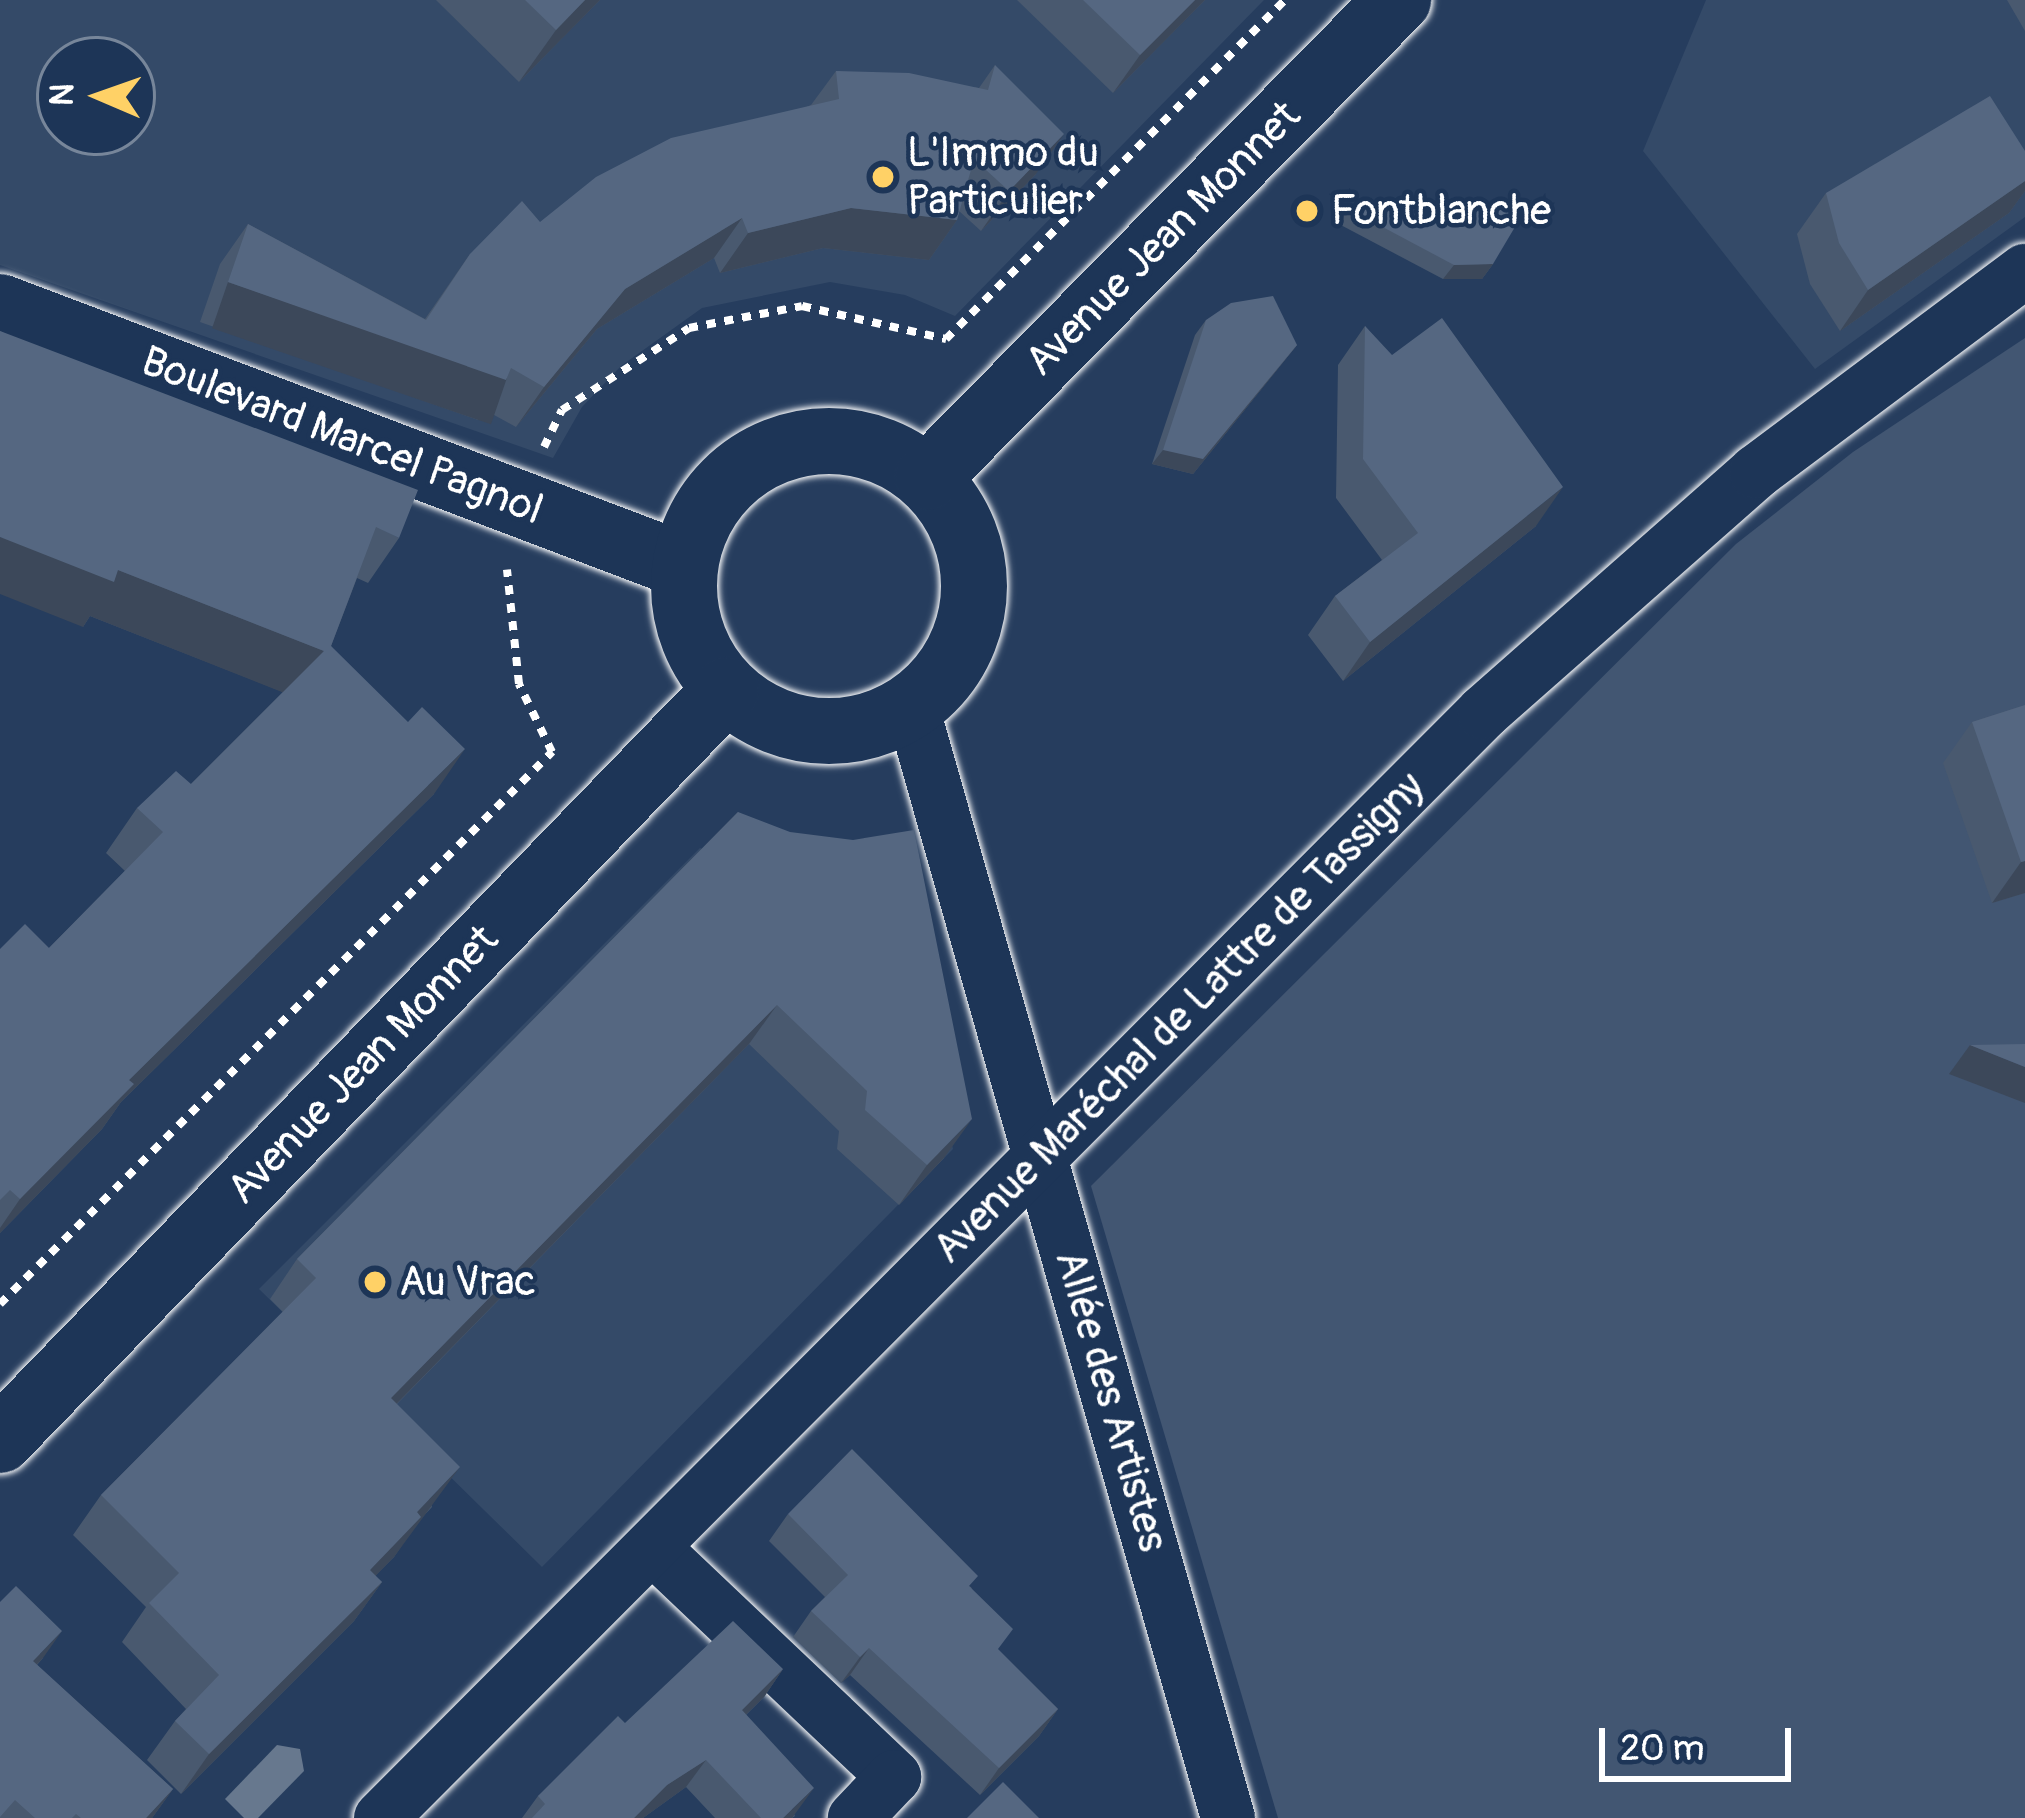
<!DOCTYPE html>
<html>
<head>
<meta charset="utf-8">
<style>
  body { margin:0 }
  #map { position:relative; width:2025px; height:1818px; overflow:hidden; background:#263d5e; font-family:Pangolin,sans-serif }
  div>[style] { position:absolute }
  .built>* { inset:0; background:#344a68 }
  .green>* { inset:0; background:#425672 }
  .water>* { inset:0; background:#67788e }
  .path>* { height:8px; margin-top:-4px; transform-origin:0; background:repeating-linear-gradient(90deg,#fff 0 9px,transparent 0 18px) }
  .roads { filter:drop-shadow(0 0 3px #fff) drop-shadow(0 0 3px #fff) }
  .minor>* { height:54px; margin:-27px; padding:0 27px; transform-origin:27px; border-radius:27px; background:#1d3557 }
  .tertiary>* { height:66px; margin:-33px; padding:0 33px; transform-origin:33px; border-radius:33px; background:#1d3557 }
  .tertiary>.ring { margin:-33px; padding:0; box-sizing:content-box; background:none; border:66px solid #1d3557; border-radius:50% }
  .wall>* { inset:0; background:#49596f }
  .shaded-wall>* { inset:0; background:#3c485a; transform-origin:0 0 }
  .building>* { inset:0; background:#556781 }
  .dots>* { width:33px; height:33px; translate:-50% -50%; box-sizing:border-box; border:6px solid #1d3557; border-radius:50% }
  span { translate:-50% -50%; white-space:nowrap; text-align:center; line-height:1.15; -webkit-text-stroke:9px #1d3557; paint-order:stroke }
  .poi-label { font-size:42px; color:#fff }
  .left { translate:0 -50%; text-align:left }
  .street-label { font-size:42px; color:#fff }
  .north { position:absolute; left:36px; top:36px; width:120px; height:120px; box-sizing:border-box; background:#1d3557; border:3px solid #77869a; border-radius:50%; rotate:272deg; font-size:33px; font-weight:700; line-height:48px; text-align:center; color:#fff }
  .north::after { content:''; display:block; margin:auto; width:42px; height:54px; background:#ffd166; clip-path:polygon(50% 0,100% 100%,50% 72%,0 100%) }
  .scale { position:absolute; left:1599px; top:1728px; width:192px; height:54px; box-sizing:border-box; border:6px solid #fff; border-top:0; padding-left:15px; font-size:36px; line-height:42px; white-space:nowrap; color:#fff; -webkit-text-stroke:9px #1d3557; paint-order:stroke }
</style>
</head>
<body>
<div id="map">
  <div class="built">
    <div style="clip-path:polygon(evenodd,0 0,1264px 0,955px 316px,905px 295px,830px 282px,702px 308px,621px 366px,582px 407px,553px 458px,0 265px,0 0,60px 60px,132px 60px,132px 132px,60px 132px,60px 60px)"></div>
    <div style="clip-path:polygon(1706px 0,2025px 0,2025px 217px,1815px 369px,1643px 151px)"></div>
    <div style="clip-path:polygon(700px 848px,762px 871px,892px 869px,953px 1149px,542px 1567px,259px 1289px)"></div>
  </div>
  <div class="green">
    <div style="clip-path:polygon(2025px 338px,2025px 1818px,1278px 1818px,1091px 1186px,1736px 544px,1853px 452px)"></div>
  </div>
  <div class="water">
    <div style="clip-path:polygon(277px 1745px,300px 1749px,304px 1771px,258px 1818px,244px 1818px,225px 1799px)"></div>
  </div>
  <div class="path">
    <div style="left:544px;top:447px;width:41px;rotate:-64.1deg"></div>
    <div style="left:562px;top:410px;width:151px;rotate:-32.8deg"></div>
    <div style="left:689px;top:328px;width:115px;rotate:-11deg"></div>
    <div style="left:802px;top:306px;width:148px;rotate:12.9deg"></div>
    <div style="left:946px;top:339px;width:479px;rotate:-45deg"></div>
    <div style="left:0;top:1304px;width:781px;rotate:-45deg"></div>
    <div style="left:552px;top:752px;width:76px;rotate:-115.9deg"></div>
    <div style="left:519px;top:684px;width:115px;rotate:-96deg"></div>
  </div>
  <div class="roads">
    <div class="minor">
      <div style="left:912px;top:707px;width:1155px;rotate:74.12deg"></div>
      <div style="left:652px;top:1547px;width:334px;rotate:43.5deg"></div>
      <div style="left:894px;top:1777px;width:57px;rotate:133.6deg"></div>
      <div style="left:381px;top:1818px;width:1562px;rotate:-45.08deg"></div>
      <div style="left:1484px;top:712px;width:363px;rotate:-41.4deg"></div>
      <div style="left:1756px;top:472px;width:336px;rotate:-36.8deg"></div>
    </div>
    <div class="tertiary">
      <div style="left:0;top:307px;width:731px;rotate:20.74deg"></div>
      <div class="ring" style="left:684px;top:441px;width:224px;height:224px"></div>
      <div style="left:928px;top:477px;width:670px;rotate:-45.42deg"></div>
      <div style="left:0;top:1440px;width:1044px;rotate:-45.93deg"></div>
    </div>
  </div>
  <div class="wall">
    <div style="clip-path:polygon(436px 0,600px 0,519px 82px)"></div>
    <div style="clip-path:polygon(1017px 0,1205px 0,1113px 93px)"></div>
    <div style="clip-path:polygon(2007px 0,2025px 0,2025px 31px)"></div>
    <div style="clip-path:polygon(995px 65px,1036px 174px,981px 231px,959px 211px,957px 220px,929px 260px,823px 248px,720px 273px,714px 258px,597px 329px,516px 427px,485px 410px,478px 420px,200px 322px,220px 264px,248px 224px,425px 319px,470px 254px,811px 105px,836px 71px,979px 88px)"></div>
    <div style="clip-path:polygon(2025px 151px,2025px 191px,2009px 213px,1840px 331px,1810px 284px,1797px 234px,1826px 193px)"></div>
    <div style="clip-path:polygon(1347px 208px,1493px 264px,1482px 279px,1443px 279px,1337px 223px)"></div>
    <div style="clip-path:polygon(1206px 320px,1297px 345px,1193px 474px,1152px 464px,1195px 335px)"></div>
    <div style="clip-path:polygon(1365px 326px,1536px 526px,1343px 681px,1308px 635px,1335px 596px,1382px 560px,1336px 498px,1338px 365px)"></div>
    <div style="clip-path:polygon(0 331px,399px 538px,368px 583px,357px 578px,331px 646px,434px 794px,121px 1102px,102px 1129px,0 1233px,0 949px,49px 948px,125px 871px,106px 853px,137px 808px,191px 784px,283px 692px,90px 616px,83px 627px)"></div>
    <div style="clip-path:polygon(2025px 705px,2025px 893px,1992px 903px,1943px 763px,1972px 722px)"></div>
    <div style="clip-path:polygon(738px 812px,944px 1158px,899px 1205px,837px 1149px,839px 1131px,749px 1044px,397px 1404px,432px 1507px,417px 1523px,394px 1557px,375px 1576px,382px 1582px,354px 1621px,181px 1794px,147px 1760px,175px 1721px,186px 1709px,122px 1642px,146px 1607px,73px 1535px,101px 1495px,283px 1312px,270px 1299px,297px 1259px)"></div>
    <div style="clip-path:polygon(788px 1514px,971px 1587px,998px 1650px,1058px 1709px,1039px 1736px,980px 1795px,850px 1675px,841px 1683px,793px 1637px,811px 1611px,825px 1597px,769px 1541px)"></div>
    <div style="clip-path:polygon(0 1602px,43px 1658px,37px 1665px,173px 1789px,152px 1818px,0 1818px)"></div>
    <div style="clip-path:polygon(783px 1669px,764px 1697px,746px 1715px,795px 1816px,792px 1818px,715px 1818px,686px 1787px,643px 1818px,522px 1818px,538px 1796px,625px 1723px)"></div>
  </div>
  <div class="shaded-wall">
    <div style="clip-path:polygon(585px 0,600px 0,519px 82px,556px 30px)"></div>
    <div style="clip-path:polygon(1195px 0,1205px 0,1113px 93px,1140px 55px)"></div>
    <div style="clip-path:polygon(1064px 134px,1036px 174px,981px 231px,1009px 191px)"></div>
    <div style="clip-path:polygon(2025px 181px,2025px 191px,2009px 213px,1840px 331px,1868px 290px)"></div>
    <div style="clip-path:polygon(851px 208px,957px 220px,929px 260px,823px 248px,720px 273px,748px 233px)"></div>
    <div style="clip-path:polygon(742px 218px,714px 258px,597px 329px,516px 427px,544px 387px,625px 289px)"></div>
    <div style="clip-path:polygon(1493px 264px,1482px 279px,1443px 279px,1454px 265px)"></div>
    <div style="left:228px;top:282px;width:295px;height:49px;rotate:19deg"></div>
    <div style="clip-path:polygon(1297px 345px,1193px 474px,1152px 464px,1163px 450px)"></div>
    <div style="clip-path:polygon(1563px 487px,1536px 526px,1343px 681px,1370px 642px)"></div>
    <div style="clip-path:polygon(0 537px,118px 570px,324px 651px,292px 696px,90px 616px,83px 627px,0 594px)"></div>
    <div style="clip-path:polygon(465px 749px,434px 794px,121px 1102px,102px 1129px,0 1233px,0 1228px,20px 1199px,129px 1080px)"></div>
    <div style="clip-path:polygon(2025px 861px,2025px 893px,1992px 903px,2021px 862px)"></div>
    <div style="clip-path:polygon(777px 1005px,749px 1044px,363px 1438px,391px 1398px)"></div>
    <div style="clip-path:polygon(1970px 1045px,2025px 1067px,2025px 1103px,1949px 1074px)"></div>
    <div style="clip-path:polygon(972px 1119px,944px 1158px,899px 1205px,927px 1165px)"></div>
    <div style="clip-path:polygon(460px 1467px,394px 1557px,342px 1610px,370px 1570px,417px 1512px)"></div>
    <div style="clip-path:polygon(382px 1582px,354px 1621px,181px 1794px,209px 1754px)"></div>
    <div style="clip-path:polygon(62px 1631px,43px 1658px,14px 1688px,33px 1661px)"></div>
    <div style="clip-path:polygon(869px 1648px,850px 1675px,841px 1683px,860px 1657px)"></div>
    <div style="clip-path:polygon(783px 1669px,764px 1697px,722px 1738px,742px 1710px)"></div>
    <div style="clip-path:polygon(1058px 1709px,1039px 1736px,980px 1795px,999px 1768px)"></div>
    <div style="clip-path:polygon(706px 1760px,686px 1787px,643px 1818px,634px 1818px,667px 1785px)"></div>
    <div style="clip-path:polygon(814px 1788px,792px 1818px,783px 1818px)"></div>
    <div style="clip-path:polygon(173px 1789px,152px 1818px,146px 1818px)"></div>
  </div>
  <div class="building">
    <div style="clip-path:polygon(525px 0,585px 0,556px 30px)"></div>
    <div style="clip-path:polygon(1083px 0,1195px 0,1140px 55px)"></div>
    <div style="clip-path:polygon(995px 65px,1064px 134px,1009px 191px,974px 159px,957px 220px,851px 208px,748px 233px,742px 218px,625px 289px,544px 387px,511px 368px,506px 380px,228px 282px,248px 224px,426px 320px,470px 254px,522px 201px,540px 222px,596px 177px,671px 138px,839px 99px,836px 71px,909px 73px,988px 90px)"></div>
    <div style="clip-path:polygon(1990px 96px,2025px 151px,2025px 181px,1868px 290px,1839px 243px,1826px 193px)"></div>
    <div style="clip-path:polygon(1528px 205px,1493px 264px,1454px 265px,1347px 208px)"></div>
    <div style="clip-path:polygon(1273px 296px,1297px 345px,1203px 459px,1163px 450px,1206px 320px,1231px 303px)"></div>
    <div style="clip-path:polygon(1442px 318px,1563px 487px,1370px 642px,1335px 596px,1418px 533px,1363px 459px,1365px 326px,1392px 355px)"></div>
    <div style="clip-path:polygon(0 331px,418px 490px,399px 538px,376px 527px,331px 646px,408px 722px,422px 707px,465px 749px,129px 1080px,134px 1084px,20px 1199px,10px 1190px,0 1200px,0 949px,25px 924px,49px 948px,163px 832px,137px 808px,176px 771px,191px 784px,324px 651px,118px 570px,114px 582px,0 537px)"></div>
    <div style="clip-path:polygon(2025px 705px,2025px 861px,2021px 862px,1972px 722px)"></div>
    <div style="clip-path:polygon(738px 812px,790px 832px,853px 840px,914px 830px,972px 1119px,927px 1165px,865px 1110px,867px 1091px,777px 1005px,391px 1398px,460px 1467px,417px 1512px,421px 1517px,370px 1570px,382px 1582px,209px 1754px,175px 1721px,219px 1675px,149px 1603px,179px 1573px,101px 1495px,316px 1278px,297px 1259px)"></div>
    <div style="clip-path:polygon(2025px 1044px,2025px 1067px,1970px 1045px)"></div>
    <div style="clip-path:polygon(852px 1449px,978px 1576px,969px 1586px,1013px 1629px,998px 1649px,1058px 1709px,999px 1768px,869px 1648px,860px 1657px,811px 1611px,848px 1575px,788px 1514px)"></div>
    <div style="clip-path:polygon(16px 1586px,62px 1631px,33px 1661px,173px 1789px,146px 1818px,81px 1818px,76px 1814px,72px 1818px,35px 1818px,15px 1800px,0 1817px,0 1602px)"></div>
    <div style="clip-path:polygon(733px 1621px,783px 1669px,742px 1710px,814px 1788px,783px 1818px,761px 1818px,706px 1760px,667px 1785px,634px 1818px,532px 1818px,545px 1804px,538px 1796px,618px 1716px,625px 1723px)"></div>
    <div style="clip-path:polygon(1003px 1782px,1039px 1818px,967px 1818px)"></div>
  </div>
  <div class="dots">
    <div style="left:883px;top:177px;background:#ffd166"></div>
    <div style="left:1307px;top:211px;background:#ffd166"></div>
    <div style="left:375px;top:1282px;background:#ffd166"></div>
  </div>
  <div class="poi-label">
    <span class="left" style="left:907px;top:177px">L'Immo du<br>Particulier</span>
    <span class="left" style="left:1331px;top:211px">Fontblanche</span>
    <span class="left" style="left:399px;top:1282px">Au Vrac</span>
  </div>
  <div class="street-label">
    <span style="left:1163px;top:239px;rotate:-45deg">Avenue Jean Monnet</span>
    <span style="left:342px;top:436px;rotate:21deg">Boulevard Marcel Pagnol</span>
    <span style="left:1179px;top:1018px;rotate:-45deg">Avenue Maréchal de Lattre de Tassigny</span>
    <span style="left:363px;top:1065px;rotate:-46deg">Avenue Jean Monnet</span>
    <span style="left:1111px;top:1401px;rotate:74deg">Allée des Artistes</span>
  </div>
  <div class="north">N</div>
  <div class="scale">20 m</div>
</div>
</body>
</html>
